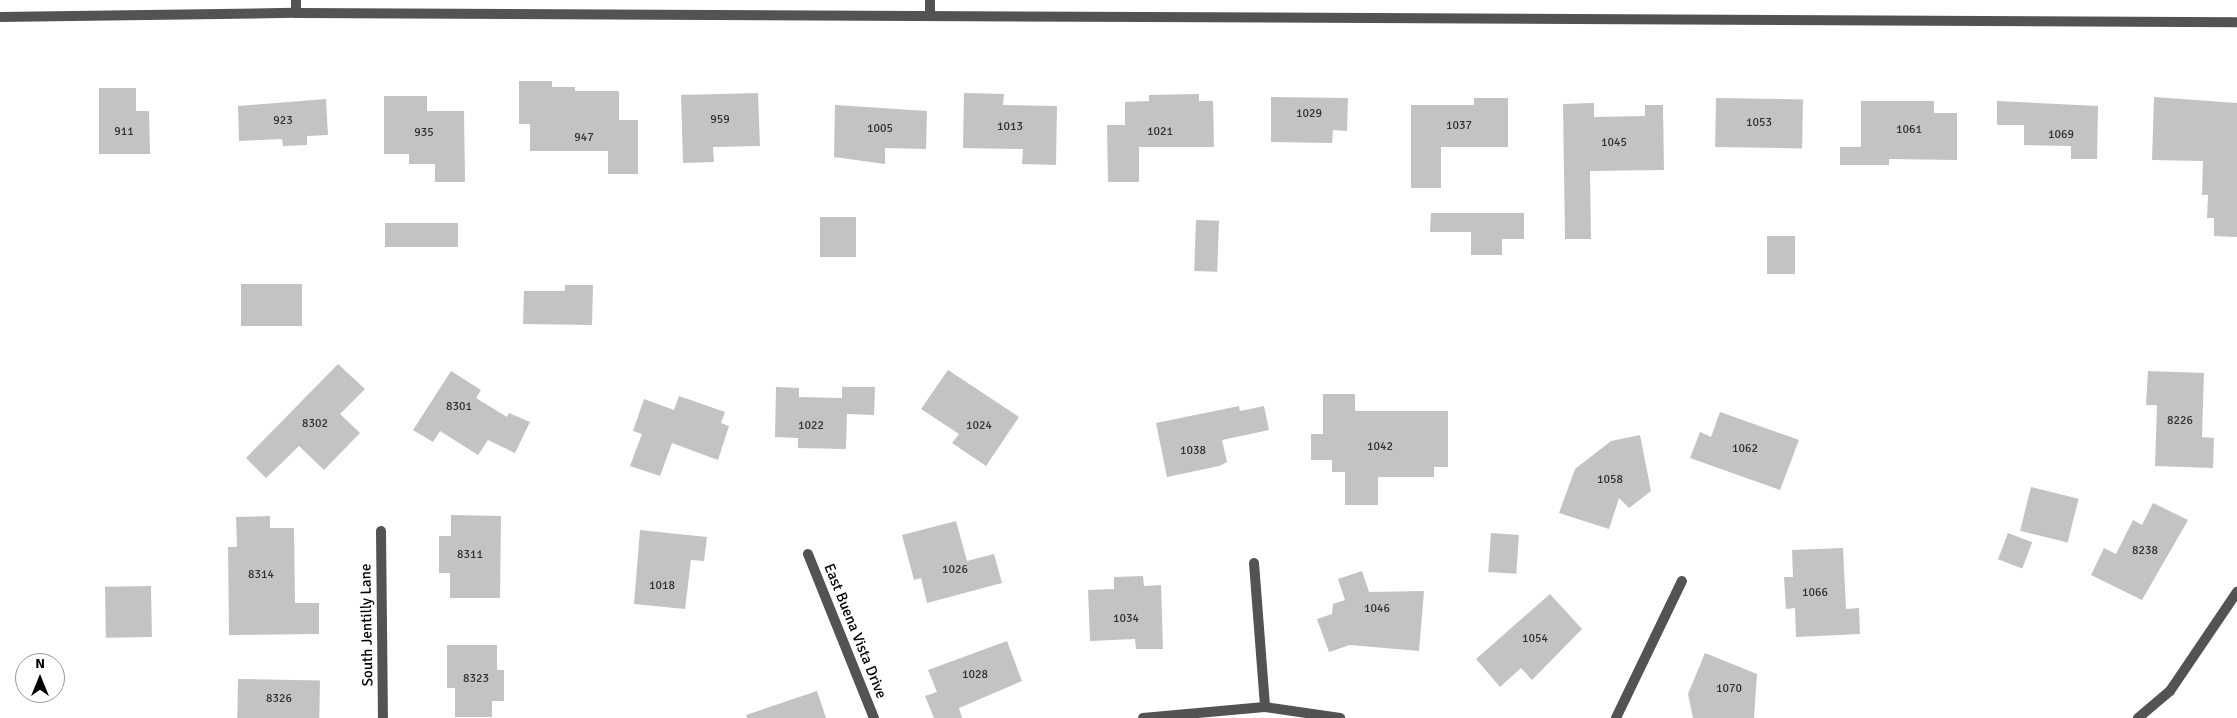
<!DOCTYPE html>
<html>
<head>
<meta charset="utf-8">
<style>
  body { margin:0 }
  #map { position:relative; width:2237px; height:718px; overflow:hidden; background:#fff; font-family:Signika,sans-serif }
  div>[style] { position:absolute }
  .building>* { inset:0; background:#c3c3c3; transform-origin:0 0 }
  .minor>* { height:10px; margin:-5px; padding:0 5px; transform-origin:5px; border-radius:5px; background:#535353 }
  .tertiary>* { height:10px; margin:-5px; padding:0 5px; transform-origin:5px; border-radius:5px; background:#535353 }
  span { translate:-50% -50%; white-space:nowrap; text-align:center; line-height:1.15; -webkit-text-stroke:4px #fff; paint-order:stroke }
  .number-label { font-size:12px; color:#313131 }
  .number-label span { -webkit-text-stroke-width:0 }
  .street-label { font-size:15px; color:#000 }
  .north { position:absolute; left:15px; top:653px; width:50px; height:50px; box-sizing:border-box; background:#fff; border:1px solid #999; border-radius:50%; rotate:0deg; font-size:14px; font-weight:700; line-height:20px; text-align:center; color:#000 }
  .north::after { content:''; display:block; margin:auto; width:18px; height:22px; background:#000; clip-path:polygon(50% 0,100% 100%,50% 72%,0 100%) }
</style>
</head>
<body>
<div id="map">
  <div class="building">
    <div style="clip-path:polygon(519px 81px,552px 81px,552px 87px,575px 87px,575px 91px,619px 91px,619px 120px,638px 120px,638px 174px,608px 174px,608px 151px,530px 151px,530px 124px,519px 124px)"></div>
    <div style="clip-path:polygon(99px 88px,136px 88px,136px 111px,149px 111px,150px 154px,99px 154px)"></div>
    <div style="clip-path:polygon(758px 93px,760px 146px,713px 147px,714px 162px,683px 163px,681px 95px)"></div>
    <div style="clip-path:polygon(964px 93px,1004px 94px,1003px 105px,1057px 106px,1056px 165px,1022px 164px,1023px 149px,963px 148px)"></div>
    <div style="clip-path:polygon(1199px 94px,1199px 101px,1213px 101px,1214px 147px,1139px 147px,1139px 182px,1108px 182px,1107px 125px,1125px 125px,1125px 102px,1149px 101px,1149px 95px)"></div>
    <div style="clip-path:polygon(384px 96px,427px 96px,427px 111px,464px 111px,465px 182px,435px 182px,435px 164px,409px 164px,409px 154px,384px 154px)"></div>
    <div style="clip-path:polygon(1271px 97px,1348px 98px,1347px 131px,1333px 130px,1332px 143px,1271px 142px)"></div>
    <div style="clip-path:polygon(2154px 97px,2237px 103px,2237px 237px,2214px 236px,2214px 218px,2207px 218px,2208px 195px,2202px 195px,2203px 161px,2152px 160px)"></div>
    <div style="clip-path:polygon(1474px 98px,1508px 98px,1508px 147px,1441px 147px,1441px 188px,1411px 188px,1411px 105px,1474px 105px)"></div>
    <div style="left:1716px;top:98px;width:87px;height:49px;rotate:1deg"></div>
    <div style="clip-path:polygon(326px 99px,328px 135px,307px 136px,307px 145px,283px 146px,282px 139px,239px 141px,238px 106px)"></div>
    <div style="clip-path:polygon(1861px 101px,1934px 101px,1934px 113px,1957px 113px,1957px 160px,1889px 159px,1889px 165px,1840px 165px,1840px 147px,1861px 147px)"></div>
    <div style="clip-path:polygon(1997px 101px,2098px 106px,2097px 159px,2071px 159px,2071px 146px,2024px 145px,2024px 125px,1997px 125px)"></div>
    <div style="clip-path:polygon(1594px 103px,1594px 117px,1645px 116px,1645px 105px,1663px 105px,1664px 170px,1590px 171px,1591px 239px,1565px 239px,1563px 104px)"></div>
    <div style="clip-path:polygon(835px 105px,927px 111px,926px 149px,885px 148px,885px 164px,834px 157px)"></div>
    <div style="clip-path:polygon(1431px 213px,1524px 213px,1524px 239px,1502px 239px,1502px 255px,1471px 255px,1471px 232px,1430px 232px)"></div>
    <div style="left:820px;top:217px;width:36px;height:40px"></div>
    <div style="left:1196px;top:220px;width:23px;height:51px;rotate:2deg"></div>
    <div style="left:458px;top:223px;width:24px;height:73px;rotate:90deg"></div>
    <div style="left:1767px;top:236px;width:28px;height:38px"></div>
    <div style="left:302px;top:284px;width:42px;height:61px;rotate:90deg"></div>
    <div style="clip-path:polygon(565px 285px,593px 285px,592px 325px,523px 324px,524px 291px,565px 291px)"></div>
    <div style="clip-path:polygon(338px 364px,365px 389px,340px 414px,360px 433px,324px 470px,299px 446px,266px 478px,246px 458px)"></div>
    <div style="clip-path:polygon(948px 370px,1019px 417px,986px 466px,952px 443px,959px 434px,921px 409px)"></div>
    <div style="clip-path:polygon(451px 371px,481px 390px,476px 398px,507px 417px,509px 413px,530px 422px,515px 453px,488px 440px,478px 455px,440px 431px,433px 442px,413px 430px)"></div>
    <div style="clip-path:polygon(2148px 371px,2204px 373px,2202px 437px,2214px 438px,2213px 468px,2155px 466px,2157px 405px,2146px 405px)"></div>
    <div style="clip-path:polygon(776px 387px,799px 388px,799px 397px,842px 398px,842px 387px,875px 387px,874px 415px,847px 414px,846px 449px,798px 448px,798px 438px,775px 437px)"></div>
    <div style="clip-path:polygon(1323px 394px,1355px 394px,1355px 411px,1448px 411px,1448px 467px,1434px 467px,1434px 477px,1378px 477px,1378px 505px,1345px 505px,1345px 472px,1332px 472px,1332px 460px,1311px 460px,1311px 434px,1323px 434px)"></div>
    <div style="clip-path:polygon(679px 396px,725px 412px,721px 423px,729px 426px,718px 460px,672px 443px,660px 476px,630px 466px,642px 434px,633px 431px,644px 399px,674px 410px)"></div>
    <div style="clip-path:polygon(1239px 406px,1240px 411px,1264px 406px,1269px 430px,1222px 440px,1227px 462px,1219px 466px,1167px 477px,1156px 423px)"></div>
    <div style="clip-path:polygon(1720px 412px,1799px 440px,1780px 490px,1690px 458px,1700px 432px,1711px 437px)"></div>
    <div style="clip-path:polygon(1640px 435px,1651px 491px,1629px 508px,1619px 498px,1609px 529px,1559px 513px,1575px 469px,1611px 441px)"></div>
    <div style="left:2031px;top:487px;width:49px;height:45px;rotate:14deg"></div>
    <div style="clip-path:polygon(2153px 503px,2188px 520px,2142px 600px,2091px 575px,2104px 548px,2116px 554px,2133px 520px,2142px 525px)"></div>
    <div style="clip-path:polygon(451px 515px,501px 516px,500px 598px,450px 598px,450px 573px,439px 573px,439px 536px,451px 536px)"></div>
    <div style="clip-path:polygon(270px 516px,270px 528px,294px 528px,295px 603px,319px 603px,319px 634px,229px 635px,228px 547px,237px 547px,236px 517px)"></div>
    <div style="clip-path:polygon(956px 521px,967px 561px,994px 554px,1002px 583px,927px 603px,921px 578px,914px 580px,902px 535px)"></div>
    <div style="clip-path:polygon(640px 530px,707px 537px,704px 561px,691px 560px,685px 609px,634px 604px)"></div>
    <div style="left:1491px;top:533px;width:28px;height:39px;rotate:4deg"></div>
    <div style="left:2008px;top:533px;width:26px;height:28px;rotate:21deg"></div>
    <div style="clip-path:polygon(1843px 548px,1846px 609px,1859px 608px,1860px 634px,1796px 637px,1795px 608px,1786px 609px,1784px 577px,1793px 577px,1792px 550px)"></div>
    <div style="clip-path:polygon(1362px 571px,1369px 592px,1424px 591px,1419px 651px,1350px 645px,1329px 652px,1317px 619px,1332px 614px,1333px 604px,1345px 600px,1338px 579px)"></div>
    <div style="clip-path:polygon(1143px 576px,1144px 586px,1161px 585px,1163px 649px,1136px 649px,1135px 639px,1090px 641px,1088px 590px,1114px 589px,1114px 577px)"></div>
    <div style="left:151px;top:586px;width:51px;height:46px;rotate:89deg"></div>
    <div style="clip-path:polygon(1550px 594px,1582px 629px,1532px 680px,1521px 668px,1500px 687px,1476px 659px)"></div>
    <div style="clip-path:polygon(1007px 641px,1022px 681px,959px 708px,962px 718px,934px 718px,925px 696px,937px 692px,928px 670px)"></div>
    <div style="clip-path:polygon(447px 645px,497px 645px,497px 670px,504px 670px,504px 701px,492px 701px,492px 717px,455px 717px,455px 688px,447px 688px)"></div>
    <div style="clip-path:polygon(1705px 653px,1757px 674px,1754px 718px,1693px 718px,1688px 694px)"></div>
    <div style="left:238px;top:679px;width:82px;height:39px;rotate:1deg"></div>
    <div style="clip-path:polygon(817px 691px,826px 718px,747px 718px,746px 715px)"></div>
  </div>
  <div class="minor">
    <div style="left:296px;top:0;width:13px;rotate:90deg"></div>
    <div style="left:930px;top:0;width:16px;rotate:90deg"></div>
    <div style="left:381px;top:531px;width:187px;rotate:89.4deg"></div>
    <div style="left:808px;top:554px;width:177px;rotate:68.1deg"></div>
    <div style="left:1254px;top:563px;width:144px;rotate:85.6deg"></div>
    <div style="left:1143px;top:718px;width:122px;rotate:-5.2deg"></div>
    <div style="left:1265px;top:707px;width:76px;rotate:8.3deg"></div>
    <div style="left:1616px;top:718px;width:152px;rotate:-64.3deg"></div>
    <div style="left:2138px;top:718px;width:42px;rotate:-40.2deg"></div>
    <div style="left:2170px;top:691px;width:120px;rotate:-55.9deg"></div>
  </div>
  <div class="tertiary">
    <div style="left:0;top:17px;width:296px;rotate:-0.8deg"></div>
    <div style="left:296px;top:13px;width:1941px;rotate:0.27deg"></div>
  </div>
  <div class="number-label">
    <span style="left:1309px;top:114px">1029</span>
    <span style="left:720px;top:120px">959</span>
    <span style="left:283px;top:121px">923</span>
    <span style="left:1759px;top:123px">1053</span>
    <span style="left:1459px;top:126px">1037</span>
    <span style="left:1010px;top:127px">1013</span>
    <span style="left:880px;top:129px">1005</span>
    <span style="left:1909px;top:130px">1061</span>
    <span style="left:124px;top:132px">911</span>
    <span style="left:1160px;top:132px">1021</span>
    <span style="left:424px;top:133px">935</span>
    <span style="left:2061px;top:135px">1069</span>
    <span style="left:584px;top:138px">947</span>
    <span style="left:1614px;top:143px">1045</span>
    <span style="left:459px;top:407px">8301</span>
    <span style="left:2180px;top:421px">8226</span>
    <span style="left:315px;top:424px">8302</span>
    <span style="left:811px;top:426px">1022</span>
    <span style="left:979px;top:426px">1024</span>
    <span style="left:1380px;top:447px">1042</span>
    <span style="left:1745px;top:449px">1062</span>
    <span style="left:1193px;top:451px">1038</span>
    <span style="left:1610px;top:480px">1058</span>
    <span style="left:2145px;top:551px">8238</span>
    <span style="left:470px;top:555px">8311</span>
    <span style="left:955px;top:570px">1026</span>
    <span style="left:261px;top:575px">8314</span>
    <span style="left:662px;top:586px">1018</span>
    <span style="left:1815px;top:593px">1066</span>
    <span style="left:1377px;top:609px">1046</span>
    <span style="left:1126px;top:619px">1034</span>
    <span style="left:1535px;top:639px">1054</span>
    <span style="left:975px;top:675px">1028</span>
    <span style="left:476px;top:679px">8323</span>
    <span style="left:1729px;top:689px">1070</span>
    <span style="left:279px;top:699px">8326</span>
  </div>
  <div class="street-label">
    <span style="left:367px;top:625px;rotate:-91deg">South Jentilly Lane</span>
    <span style="left:855px;top:631px;rotate:68deg">East Buena Vista Drive</span>
  </div>
  <div class="north">N</div>
</div>
</body>
</html>
